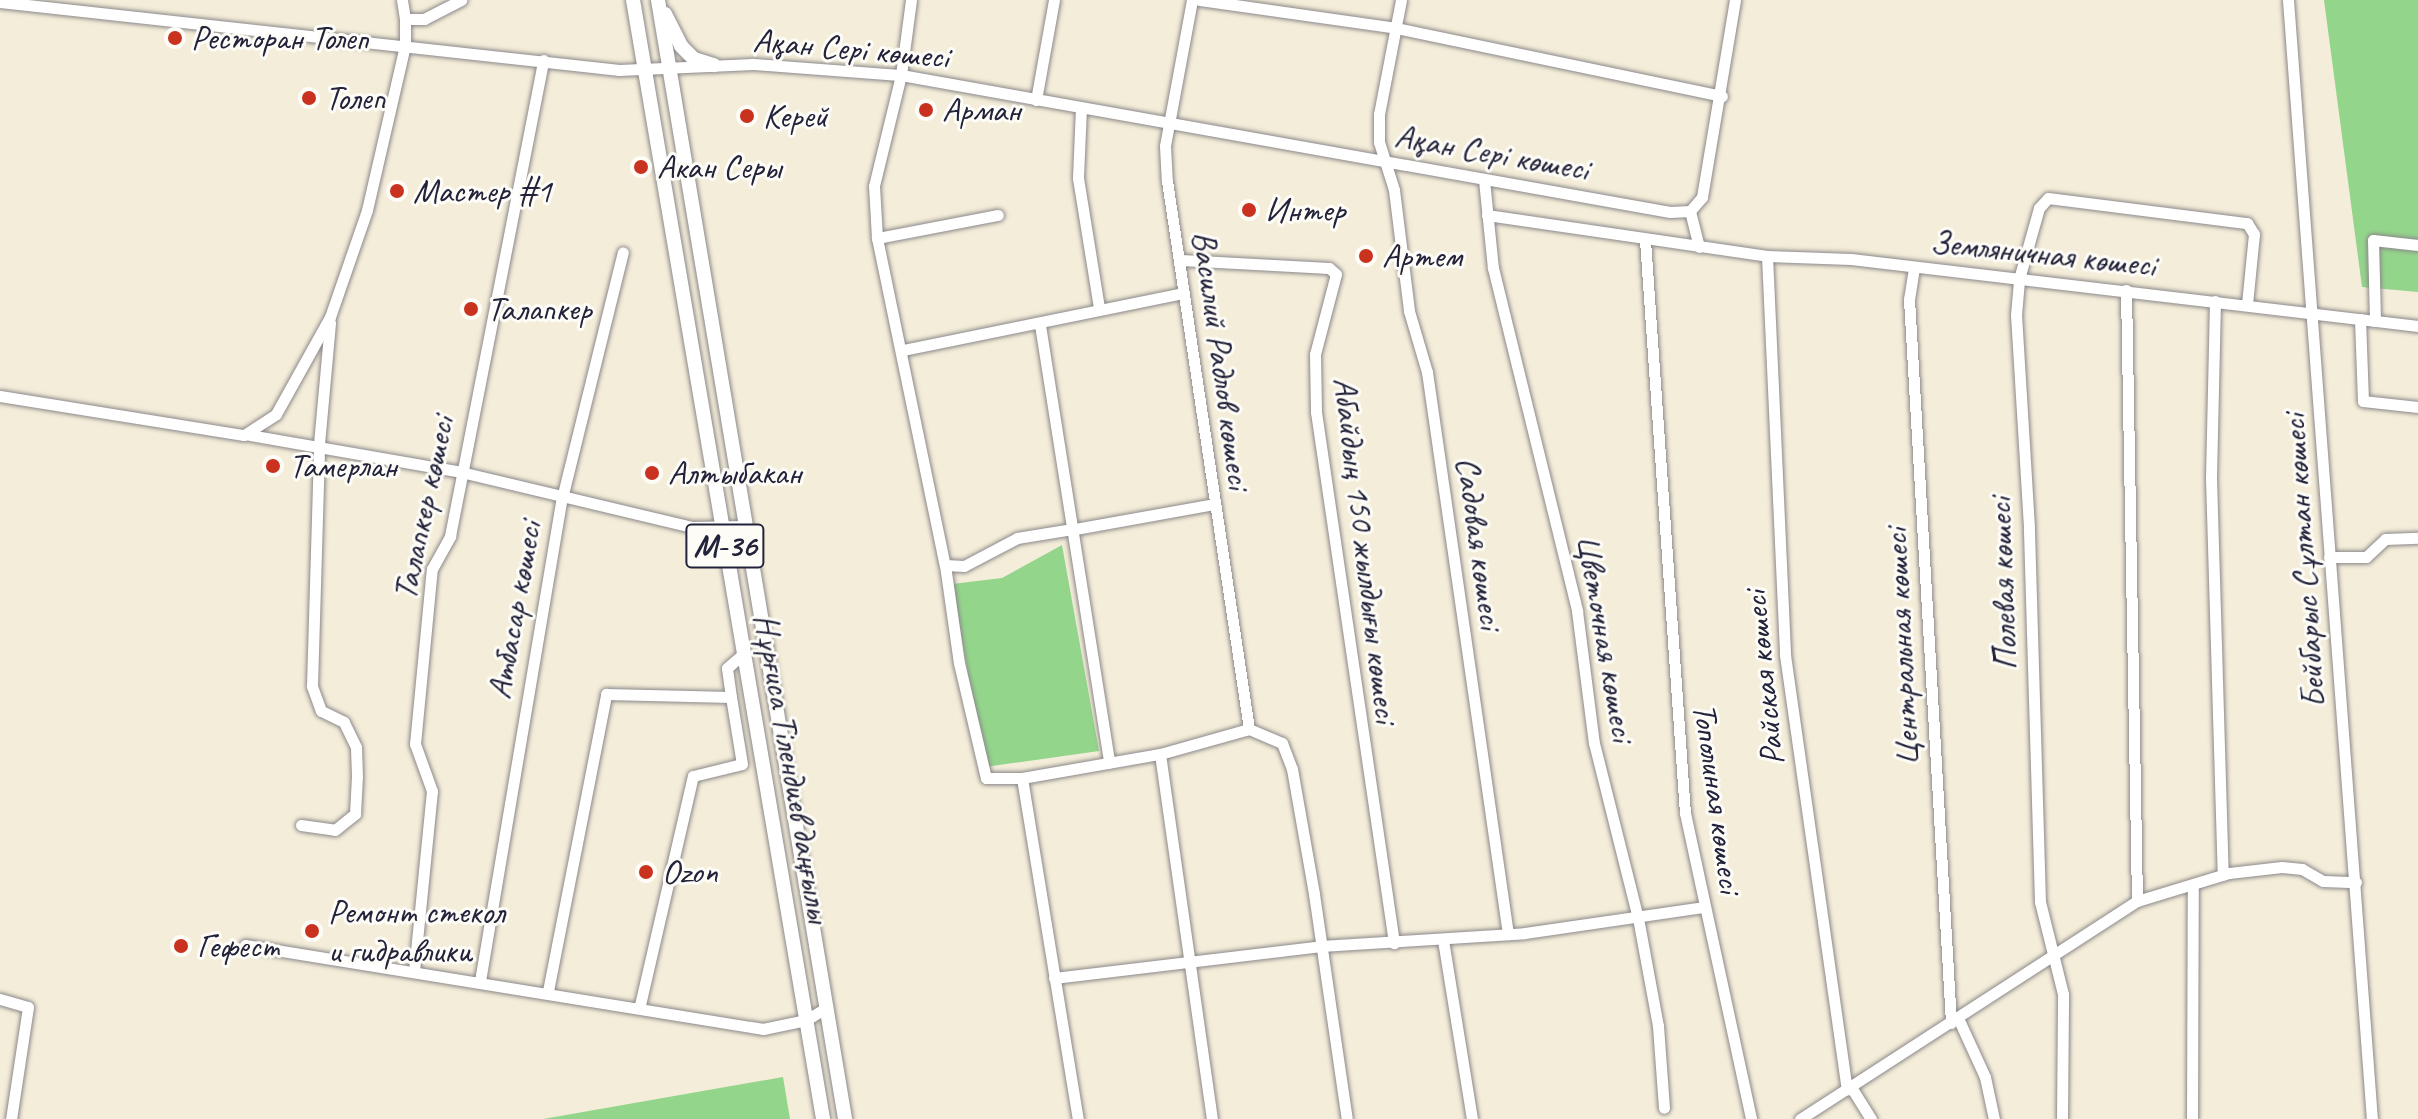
<!DOCTYPE html>
<html>
<head>
<meta charset="utf-8">
<style>
  body { margin:0 }
  #map { position:relative; width:2418px; height:1119px; overflow:hidden; background:#f4edd9; font-family:Caveat,sans-serif }
  div>[style] { position:absolute }
  .green>* { inset:0; background:#94d58c }
  .roads { filter:drop-shadow(0 0 2px #8b888a) drop-shadow(0 0 2px #8b888a) }
  .minor>* { height:11px; margin:-5.5px; padding:0 5.5px; transform-origin:5.5px; border-radius:5.5px; background:#fff }
  .major>* { height:14px; margin:-7px; padding:0 7px; transform-origin:7px; border-radius:7px; background:#fff }
  .dots>* { width:22px; height:22px; translate:-50% -50%; box-sizing:border-box; border:4px solid #fdfcf7; border-radius:50% }
  span { translate:-50% -50%; white-space:nowrap; text-align:center; line-height:1.15; -webkit-text-stroke:6px #fdfcf7; paint-order:stroke }
  .shield-label span { padding:2px 6px; background:#fdfcf7; border:2px solid; border-radius:6px; -webkit-text-stroke-width:0 }
  .shield-label { font-size:32px; color:#22223b; font-weight:700 }
  .poi-label { font-size:34px; color:#22223b }
  .left { translate:0 -50%; text-align:left }
  .street-label { font-size:34px; color:#22223b }
</style>
</head>
<body>
<div id="map">
  <div class="green">
    <div style="clip-path:polygon(2324px 0,2418px 0,2418px 292px,2362px 287px)"></div>
    <div style="clip-path:polygon(1062px 545px,1099px 751px,985px 767px,952px 584px,1002px 578px)"></div>
    <div style="clip-path:polygon(783px 1077px,790px 1119px,543px 1119px)"></div>
  </div>
  <div class="roads">
    <div class="minor">
      <div style="left:402px;top:0;width:19px;rotate:81deg"></div>
      <div style="left:911px;top:0;width:76px;rotate:97.6deg"></div>
      <div style="left:901px;top:75px;width:114px;rotate:103.7deg"></div>
      <div style="left:874px;top:186px;width:52px;rotate:86.7deg"></div>
      <div style="left:877px;top:238px;width:334px;rotate:78.3deg"></div>
      <div style="left:945px;top:565px;width:19px;rotate:3deg"></div>
      <div style="left:964px;top:566px;width:60px;rotate:-27.8deg"></div>
      <div style="left:1017px;top:538px;width:56px;rotate:-9.3deg"></div>
      <div style="left:1192px;top:0;width:148px;rotate:100.5deg"></div>
      <div style="left:1165px;top:146px;width:35px;rotate:87deg"></div>
      <div style="left:1167px;top:181px;width:554px;rotate:81.49deg"></div>
      <div style="left:1200px;top:0;width:198px;rotate:8.1deg"></div>
      <div style="left:1396px;top:28px;width:333px;rotate:11.8deg"></div>
      <div style="left:1401px;top:0;width:116px;rotate:100.9deg"></div>
      <div style="left:1379px;top:114px;width:28px;rotate:90deg"></div>
      <div style="left:1379px;top:142px;width:50px;rotate:72.6deg"></div>
      <div style="left:1394px;top:190px;width:122px;rotate:82.9deg"></div>
      <div style="left:1409px;top:311px;width:64px;rotate:73.6deg"></div>
      <div style="left:1427px;top:372px;width:568px;rotate:81.8deg"></div>
      <div style="left:2288px;top:0;width:1122px;rotate:85.71deg"></div>
      <div style="left:0;top:2px;width:623px;rotate:6.27deg"></div>
      <div style="left:619px;top:70px;width:134px;rotate:-2.6deg"></div>
      <div style="left:753px;top:64px;width:148px;rotate:4.3deg"></div>
      <div style="left:901px;top:75px;width:781px;rotate:10.1deg"></div>
      <div style="left:1670px;top:212px;width:20px;rotate:-3deg"></div>
      <div style="left:1036px;top:100px;width:102px;rotate:-79.8deg"></div>
      <div style="left:1081px;top:108px;width:70px;rotate:92.5deg"></div>
      <div style="left:1078px;top:178px;width:131px;rotate:80.8deg"></div>
      <div style="left:1484px;top:180px;width:88px;rotate:84.2deg"></div>
      <div style="left:1493px;top:268px;width:353px;rotate:76.2deg"></div>
      <div style="left:1577px;top:611px;width:133px;rotate:82.7deg"></div>
      <div style="left:1594px;top:743px;width:180px;rotate:75.9deg"></div>
      <div style="left:1638px;top:918px;width:110px;rotate:79.5deg"></div>
      <div style="left:1658px;top:1026px;width:82px;rotate:85.8deg"></div>
      <div style="left:1690px;top:211px;width:18px;rotate:-49deg"></div>
      <div style="left:1702px;top:197px;width:200px;rotate:-80.5deg"></div>
      <div style="left:1690px;top:211px;width:37px;rotate:76deg"></div>
      <div style="left:1487px;top:215px;width:283px;rotate:8.3deg"></div>
      <div style="left:1767px;top:256px;width:84px;rotate:2deg"></div>
      <div style="left:1851px;top:259px;width:571px;rotate:6.74deg"></div>
      <div style="left:877px;top:238px;width:123px;rotate:-10.8deg"></div>
      <div style="left:1645px;top:240px;width:574px;rotate:86.01deg"></div>
      <div style="left:1685px;top:813px;width:313px;rotate:77.8deg"></div>
      <div style="left:1767px;top:256px;width:399px;rotate:87.4deg"></div>
      <div style="left:1785px;top:655px;width:439px;rotate:81.9deg"></div>
      <div style="left:1181px;top:260px;width:148px;rotate:3.1deg"></div>
      <div style="left:1329px;top:268px;width:9px;rotate:41deg"></div>
      <div style="left:1336px;top:274px;width:83px;rotate:104.7deg"></div>
      <div style="left:1315px;top:354px;width:58px;rotate:89deg"></div>
      <div style="left:1316px;top:412px;width:537px;rotate:81.64deg"></div>
      <div style="left:1914px;top:268px;width:31px;rotate:99deg"></div>
      <div style="left:1909px;top:299px;width:725px;rotate:86.68deg"></div>
      <div style="left:2126px;top:290px;width:611px;rotate:88.97deg"></div>
      <div style="left:2215px;top:301px;width:177px;rotate:91.3deg"></div>
      <div style="left:2211px;top:478px;width:397px;rotate:88.3deg"></div>
      <div style="left:2360px;top:319px;width:82px;rotate:87.9deg"></div>
      <div style="left:2363px;top:401px;width:55px;rotate:6.2deg"></div>
      <div style="left:2375px;top:321px;width:81px;rotate:-91.4deg"></div>
      <div style="left:2373px;top:240px;width:45px;rotate:6.3deg"></div>
      <div style="left:1040px;top:325px;width:443px;rotate:81deg"></div>
      <div style="left:903px;top:350px;width:286px;rotate:-11.5deg"></div>
      <div style="left:0;top:396px;width:247px;rotate:9.1deg"></div>
      <div style="left:244px;top:435px;width:38px;rotate:-33deg"></div>
      <div style="left:276px;top:414px;width:111px;rotate:-60.9deg"></div>
      <div style="left:330px;top:317px;width:113px;rotate:-70.9deg"></div>
      <div style="left:367px;top:210px;width:168px;rotate:-77deg"></div>
      <div style="left:405px;top:46px;width:27px;rotate:-90deg"></div>
      <div style="left:405px;top:19px;width:19px"></div>
      <div style="left:424px;top:19px;width:42px;rotate:-27.2deg"></div>
      <div style="left:250px;top:435px;width:214px;rotate:9.9deg"></div>
      <div style="left:461px;top:472px;width:237px;rotate:13.4deg"></div>
      <div style="left:692px;top:527px;width:53px;rotate:-1.1deg"></div>
      <div style="left:1075px;top:529px;width:141px;rotate:-10.2deg"></div>
      <div style="left:2329px;top:557px;width:37px"></div>
      <div style="left:2366px;top:557px;width:26px;rotate:-43deg"></div>
      <div style="left:2385px;top:539px;width:33px;rotate:-2deg"></div>
      <div style="left:945px;top:565px;width:99px;rotate:81.9deg"></div>
      <div style="left:959px;top:663px;width:118px;rotate:76.8deg"></div>
      <div style="left:986px;top:778px;width:36px"></div>
      <div style="left:1022px;top:778px;width:140px;rotate:-9.9deg"></div>
      <div style="left:1160px;top:754px;width:92px;rotate:-15.7deg"></div>
      <div style="left:1249px;top:729px;width:36px;rotate:23deg"></div>
      <div style="left:1282px;top:743px;width:28px;rotate:69deg"></div>
      <div style="left:1292px;top:769px;width:127px;rotate:80deg"></div>
      <div style="left:1314px;top:894px;width:227px;rotate:81.7deg"></div>
      <div style="left:1160px;top:754px;width:369px;rotate:81.9deg"></div>
      <div style="left:1022px;top:778px;width:346px;rotate:80.7deg"></div>
      <div style="left:301px;top:825px;width:34px;rotate:8deg"></div>
      <div style="left:335px;top:830px;width:26px;rotate:-39deg"></div>
      <div style="left:355px;top:814px;width:38px;rotate:-87deg"></div>
      <div style="left:357px;top:776px;width:29px;rotate:-92deg"></div>
      <div style="left:356px;top:747px;width:28px;rotate:-116deg"></div>
      <div style="left:344px;top:722px;width:25px;rotate:-154deg"></div>
      <div style="left:321px;top:711px;width:27px;rotate:-110deg"></div>
      <div style="left:312px;top:686px;width:242px;rotate:-88.3deg"></div>
      <div style="left:319px;top:444px;width:122px;rotate:-84.8deg"></div>
      <div style="left:1443px;top:940px;width:181px;rotate:80.8deg"></div>
      <div style="left:245px;top:945px;width:525px;rotate:9.21deg"></div>
      <div style="left:763px;top:1029px;width:44px;rotate:-11.8deg"></div>
      <div style="left:806px;top:1020px;width:23px;rotate:-31deg"></div>
      <div style="left:414px;top:971px;width:181px;rotate:-84.3deg"></div>
      <div style="left:432px;top:791px;width:50px;rotate:-109.9deg"></div>
      <div style="left:415px;top:744px;width:176px;rotate:-84.5deg"></div>
      <div style="left:432px;top:569px;width:38px;rotate:-61deg"></div>
      <div style="left:450px;top:536px;width:485px;rotate:-78.9deg"></div>
      <div style="left:1054px;top:978px;width:269px;rotate:-6.8deg"></div>
      <div style="left:1321px;top:946px;width:204px;rotate:-3.6deg"></div>
      <div style="left:1525px;top:933px;width:181px;rotate:-8.3deg"></div>
      <div style="left:480px;top:981px;width:490px;rotate:-80.4deg"></div>
      <div style="left:562px;top:498px;width:253px;rotate:-76.1deg"></div>
      <div style="left:548px;top:991px;width:303px;rotate:-78.9deg"></div>
      <div style="left:606px;top:694px;width:125px;rotate:1.4deg"></div>
      <div style="left:731px;top:697px;width:29px;rotate:-98deg"></div>
      <div style="left:727px;top:668px;width:23px;rotate:-41deg"></div>
      <div style="left:0;top:999px;width:29px;rotate:16deg"></div>
      <div style="left:28px;top:1007px;width:113px;rotate:98.6deg"></div>
      <div style="left:640px;top:1005px;width:235px;rotate:-77deg"></div>
      <div style="left:693px;top:776px;width:50px;rotate:-13.8deg"></div>
      <div style="left:742px;top:764px;width:68px;rotate:-99.3deg"></div>
      <div style="left:1958px;top:1018px;width:65px;rotate:65.4deg"></div>
      <div style="left:1985px;top:1077px;width:43px;rotate:77.9deg"></div>
      <div style="left:1851px;top:1087px;width:38px;rotate:58deg"></div>
      <div style="left:1800px;top:1119px;width:401px;rotate:-32.9deg"></div>
      <div style="left:2137px;top:901px;width:96px;rotate:-16.9deg"></div>
      <div style="left:2229px;top:873px;width:53px;rotate:-6.5deg"></div>
      <div style="left:2282px;top:867px;width:20px;rotate:6deg"></div>
      <div style="left:2302px;top:869px;width:24px;rotate:30deg"></div>
      <div style="left:2323px;top:881px;width:33px;rotate:2deg"></div>
      <div style="left:2062px;top:1119px;width:125px;rotate:-89.5deg"></div>
      <div style="left:2063px;top:994px;width:95px;rotate:-104deg"></div>
      <div style="left:2040px;top:902px;width:375px;rotate:-91.7deg"></div>
      <div style="left:2029px;top:527px;width:212px;rotate:-93.5deg"></div>
      <div style="left:2016px;top:315px;width:36px;rotate:-85deg"></div>
      <div style="left:2019px;top:279px;width:74px;rotate:-74.3deg"></div>
      <div style="left:2039px;top:208px;width:13px;rotate:-48deg"></div>
      <div style="left:2048px;top:198px;width:201px;rotate:7.2deg"></div>
      <div style="left:2247px;top:223px;width:13px;rotate:58deg"></div>
      <div style="left:2254px;top:234px;width:70px;rotate:95.7deg"></div>
      <div style="left:2192px;top:1119px;width:234px;rotate:-89.8deg"></div>
    </div>
    <div class="major">
      <div style="left:633px;top:0;width:1135px;rotate:80.36deg"></div>
      <div style="left:658px;top:0;width:1135px;rotate:80.51deg"></div>
      <div style="left:665px;top:14px;width:36px;rotate:63deg"></div>
      <div style="left:681px;top:46px;width:18px;rotate:45deg"></div>
      <div style="left:694px;top:59px;width:21px;rotate:17deg"></div>
    </div>
  </div>
  <div class="dots">
    <div style="left:175px;top:38px;background:#c8321e"></div>
    <div style="left:309px;top:98px;background:#c8321e"></div>
    <div style="left:926px;top:110px;background:#c8321e"></div>
    <div style="left:747px;top:116px;background:#c8321e"></div>
    <div style="left:641px;top:167px;background:#c8321e"></div>
    <div style="left:397px;top:191px;background:#c8321e"></div>
    <div style="left:1249px;top:210px;background:#c8321e"></div>
    <div style="left:1366px;top:256px;background:#c8321e"></div>
    <div style="left:471px;top:309px;background:#c8321e"></div>
    <div style="left:273px;top:466px;background:#c8321e"></div>
    <div style="left:652px;top:473px;background:#c8321e"></div>
    <div style="left:646px;top:872px;background:#c8321e"></div>
    <div style="left:312px;top:931px;background:#c8321e"></div>
    <div style="left:181px;top:946px;background:#c8321e"></div>
  </div>
  <div class="shield-label">
    <span style="left:725px;top:546px">M-36</span>
  </div>
  <div class="poi-label">
    <span class="left" style="left:191px;top:38px">Ресторан Толеп</span>
    <span class="left" style="left:325px;top:98px">Толеп</span>
    <span class="left" style="left:942px;top:110px">Арман</span>
    <span class="left" style="left:763px;top:116px">Керей</span>
    <span class="left" style="left:657px;top:167px">Акан Серы</span>
    <span class="left" style="left:413px;top:191px">Мастер #1</span>
    <span class="left" style="left:1265px;top:210px">Интер</span>
    <span class="left" style="left:1382px;top:256px">Артем</span>
    <span class="left" style="left:487px;top:309px">Талапкер</span>
    <span class="left" style="left:289px;top:466px">Тамерлан</span>
    <span class="left" style="left:668px;top:473px">Алтыбакан</span>
    <span class="left" style="left:662px;top:872px">Ozon</span>
    <span class="left" style="left:328px;top:931px">Ремонт стекол<br>и гидравлики</span>
    <span class="left" style="left:197px;top:946px">Гефест</span>
  </div>
  <div class="street-label">
    <span style="left:851px;top:48px;rotate:5deg">Ақан Сері көшесі</span>
    <span style="left:1492px;top:152px;rotate:10deg">Ақан Сері көшесі</span>
    <span style="left:2043px;top:253px;rotate:6deg">Земляничная көшесі</span>
    <span style="left:1222px;top:360px;rotate:82deg">Василий Радлов көшесі</span>
    <span style="left:423px;top:508px;rotate:-78deg">Талапкер көшесі</span>
    <span style="left:1480px;top:543px;rotate:82deg">Садовая көшесі</span>
    <span style="left:1366px;top:550px;rotate:83deg">Абайдың 150 жылдығы көшесі</span>
    <span style="left:2303px;top:561px;rotate:-94deg">Бейбарыс Сұлтан көшесі</span>
    <span style="left:2002px;top:584px;rotate:-92deg">Полевая көшесі</span>
    <span style="left:514px;top:610px;rotate:-80deg">Атбасар көшесі</span>
    <span style="left:1606px;top:638px;rotate:80deg">Цветочная көшесі</span>
    <span style="left:1901px;top:647px;rotate:-93deg">Центральная көшесі</span>
    <span style="left:1763px;top:678px;rotate:-96deg">Райская көшесі</span>
    <span style="left:793px;top:768px;rotate:80deg">Нұрғиса Тілендиев даңғылы</span>
    <span style="left:1718px;top:798px;rotate:82deg">Тополиная көшесі</span>
  </div>
</div>
</body>
</html>
